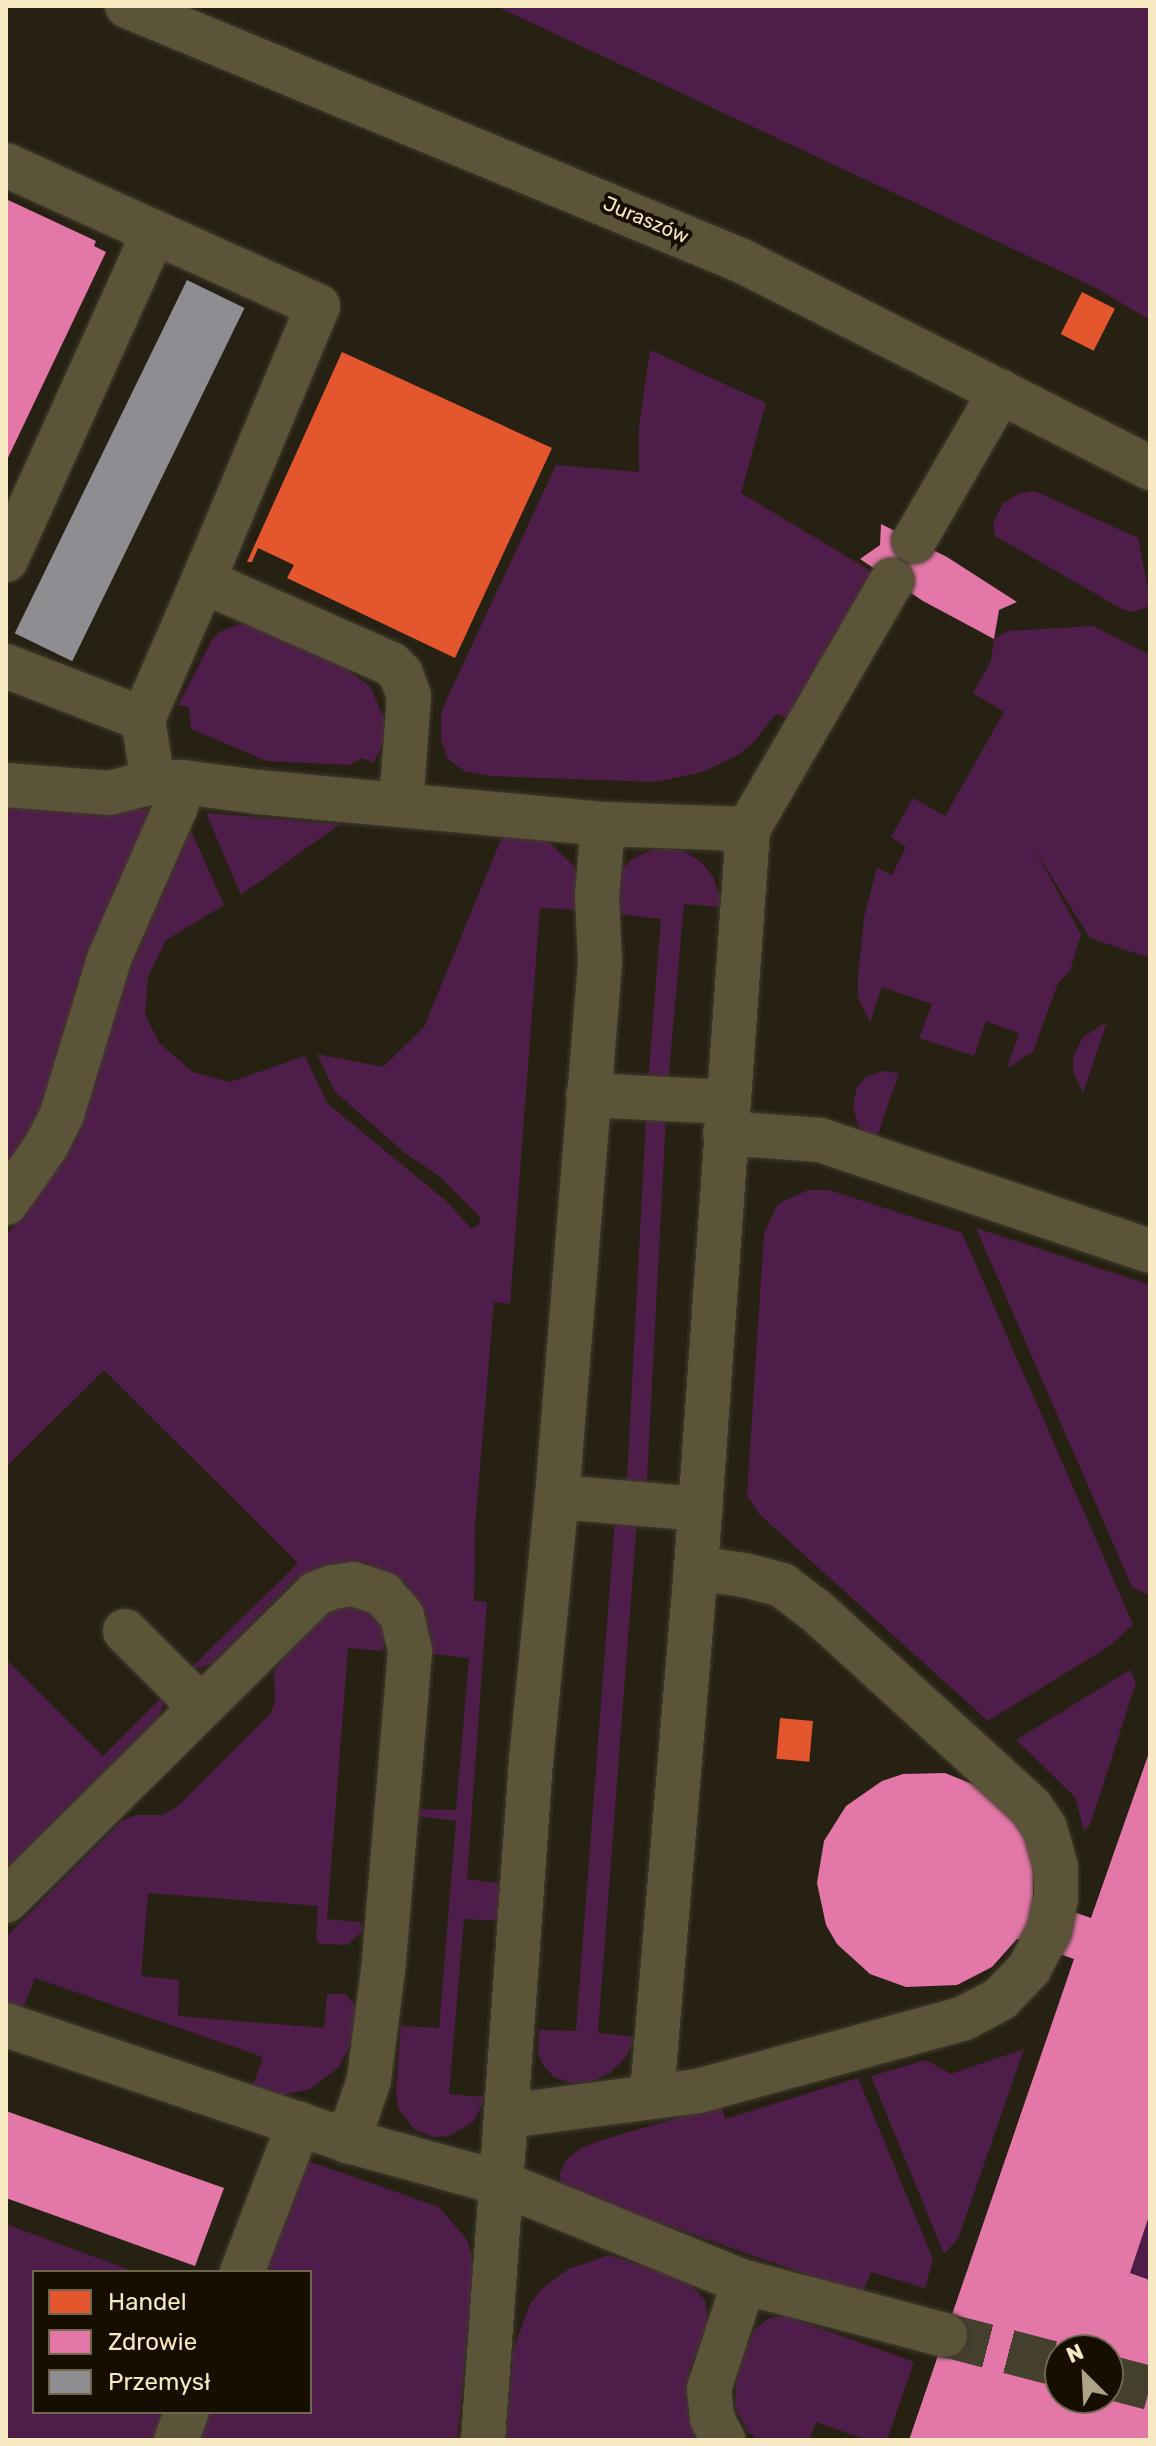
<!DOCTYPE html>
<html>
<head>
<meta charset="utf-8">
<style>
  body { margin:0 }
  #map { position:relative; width:1156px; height:2446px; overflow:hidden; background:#262113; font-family:Rubik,sans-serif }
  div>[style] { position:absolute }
  .green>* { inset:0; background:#4f1d49; transform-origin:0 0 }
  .shops>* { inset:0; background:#e4572e; transform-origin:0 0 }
  .health>* { inset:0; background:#e377a8 }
  .industry>* { inset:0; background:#8d8d92; transform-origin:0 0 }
  .minor-tunnel>* { height:44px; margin-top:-22px; transform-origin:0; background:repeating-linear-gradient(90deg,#453f2d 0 44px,transparent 0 66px) }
  .roads { filter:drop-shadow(0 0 2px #413b2d) drop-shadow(0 0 2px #413b2d) }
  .minor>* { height:44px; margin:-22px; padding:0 22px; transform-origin:22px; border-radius:22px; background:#5c5438 }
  span { translate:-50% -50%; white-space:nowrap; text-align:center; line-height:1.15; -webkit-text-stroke:8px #160e00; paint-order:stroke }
  .street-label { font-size:20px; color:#f7e9c2 }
  .frame { position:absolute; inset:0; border:8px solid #f7e9c2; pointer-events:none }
  .legend { position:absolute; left:32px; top:2270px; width:280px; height:144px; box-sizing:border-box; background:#160e00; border:2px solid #70664e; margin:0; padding:10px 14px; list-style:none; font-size:24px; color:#f7e9c2 }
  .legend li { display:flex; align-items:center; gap:16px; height:40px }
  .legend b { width:40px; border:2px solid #70664e }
  .north { position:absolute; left:1044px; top:2334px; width:80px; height:80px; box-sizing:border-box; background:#160e00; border:2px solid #70664e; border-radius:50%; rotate:336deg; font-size:22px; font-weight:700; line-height:32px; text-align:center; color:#f7e9c2 }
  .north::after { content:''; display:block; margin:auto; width:28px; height:36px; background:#aea385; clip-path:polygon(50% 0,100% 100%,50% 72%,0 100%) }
</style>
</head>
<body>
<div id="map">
  <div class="green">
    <div style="clip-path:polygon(496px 6px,1150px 6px,1150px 320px,1096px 288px)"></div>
    <div style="clip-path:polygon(650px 350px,766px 403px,741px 493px,874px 573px,791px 720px,776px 714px,751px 745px,736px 756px,702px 772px,656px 782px,490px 776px,464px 771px,448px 759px,441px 740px,441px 714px,450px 692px,556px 465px,639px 472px,639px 427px)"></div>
    <div style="clip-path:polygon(1035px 491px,1138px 538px,1150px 599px,1147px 607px,1133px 612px,1122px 609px,995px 536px,993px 524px,1002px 504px,1020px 493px)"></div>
    <div style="clip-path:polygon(239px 624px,255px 626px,343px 667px,370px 686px,385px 721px,383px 744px,373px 763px,362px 758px,350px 765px,267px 761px,191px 729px,189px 707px,178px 705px,212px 640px,220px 632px)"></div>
    <div style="clip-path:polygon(1093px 626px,1150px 655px,1150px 958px,1090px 938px,1033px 847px,1081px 934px,1070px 971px,1058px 983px,1033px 1052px,1007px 1068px,1019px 1033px,986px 1021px,974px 1056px,919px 1038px,932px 1004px,882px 987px,870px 1022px,858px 998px,858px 976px,864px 917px,877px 868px,892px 875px,906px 847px,891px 837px,913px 798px,945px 816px,1004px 712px,973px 693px,991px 661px,994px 639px,1007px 631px)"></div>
    <div style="clip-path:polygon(6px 800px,154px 810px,35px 1122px,6px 1172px)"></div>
    <div style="clip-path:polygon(206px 813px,340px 824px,241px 895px)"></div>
    <div style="clip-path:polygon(191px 830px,224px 905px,166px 940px,148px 977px,145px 1014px,159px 1043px,193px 1072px,230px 1082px,305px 1056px,327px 1103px,445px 1200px,472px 1229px,479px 1225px,480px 1217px,438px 1175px,405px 1153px,335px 1092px,317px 1054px,383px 1067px,424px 1027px,502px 837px,538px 837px,550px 843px,573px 865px,578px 875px,579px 910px,540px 908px,510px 1304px,494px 1302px,475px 1526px,474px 1601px,487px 1602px,467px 1879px,504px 1884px,500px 1921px,464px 1919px,449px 2094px,486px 2097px,473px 2122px,449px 2136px,433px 2137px,415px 2130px,398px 2108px,396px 2092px,401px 2026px,439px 2028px,456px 1821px,418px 1816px,420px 1809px,456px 1810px,469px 1658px,432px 1654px,426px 1616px,404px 1582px,364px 1562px,345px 1562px,324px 1565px,295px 1580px,212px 1664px,188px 1671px,298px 1563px,104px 1370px,6px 1467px,6px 1237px,79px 1129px,124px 982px)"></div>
    <div style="clip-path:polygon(654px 849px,680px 850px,699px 860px,712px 875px,721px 899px,721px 907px,684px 904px,668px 1084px,648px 1082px,661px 919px,618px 914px,619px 872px,632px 859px)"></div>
    <div style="clip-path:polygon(1107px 1022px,1083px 1093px,1073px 1072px,1073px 1057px,1083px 1037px)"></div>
    <div style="clip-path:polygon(882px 1071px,899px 1073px,875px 1143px,857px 1124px,853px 1105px,857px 1087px,866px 1077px)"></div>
    <div style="left:646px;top:1117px;width:20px;height:367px;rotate:3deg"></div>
    <div style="clip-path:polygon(808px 1190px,829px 1190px,962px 1233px,1133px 1624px,1111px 1645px,988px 1721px,759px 1514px,747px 1495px,764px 1233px,778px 1204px)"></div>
    <div style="clip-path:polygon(976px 1228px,1150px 1285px,1150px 1596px,1132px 1587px)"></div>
    <div style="clip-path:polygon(615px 1519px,637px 1520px,598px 2033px,635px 2037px,626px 2057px,610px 2073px,590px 2082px,571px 2083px,554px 2077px,543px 2065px,538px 2053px,539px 2030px,576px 2031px)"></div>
    <div style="clip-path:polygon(344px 1607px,367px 1611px,375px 1617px,382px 1626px,385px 1641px,382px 1651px,348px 1648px,327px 1919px,360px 1922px,363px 1931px,347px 1945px,320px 1944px,316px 1940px,318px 1906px,148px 1893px,141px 1976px,179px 1980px,178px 2016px,324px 2028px,327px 1994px,346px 1994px,357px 2009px,354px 2038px,338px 2068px,310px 2089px,279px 2096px,251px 2090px,263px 2057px,35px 1978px,23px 2009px,6px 2005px,6px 1937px,120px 1822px,136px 1815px,163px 1815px,179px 1805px,271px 1713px,275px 1701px,274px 1672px,282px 1659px,326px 1615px)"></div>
    <div style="clip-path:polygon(6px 1659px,103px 1756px,164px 1695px,165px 1701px,159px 1717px,6px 1870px)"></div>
    <div style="clip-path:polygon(1130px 1670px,1136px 1683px,1090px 1825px,1084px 1831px,1075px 1797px,1016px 1740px)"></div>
    <div style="clip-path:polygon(1024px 2049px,958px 2239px,944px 2254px,871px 2076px,926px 2060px,951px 2074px)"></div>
    <div style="clip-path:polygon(858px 2078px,933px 2259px,925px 2288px,871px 2272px,862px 2294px,573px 2192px,561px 2182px,560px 2173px,566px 2160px,581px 2148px,599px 2141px,721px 2105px,725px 2119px)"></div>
    <div style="clip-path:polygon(311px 2162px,439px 2207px,467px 2240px,474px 2265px,457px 2440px,187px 2440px,199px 2412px,310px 2412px,310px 2272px,256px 2272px,307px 2163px)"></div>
    <div style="clip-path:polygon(1150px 2213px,1150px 2280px,1130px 2273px)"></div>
    <div style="clip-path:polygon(6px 2224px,135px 2272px,34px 2272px,34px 2412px,170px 2412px,158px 2440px,6px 2440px)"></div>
    <div style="clip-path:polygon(609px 2255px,687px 2281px,705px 2300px,708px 2321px,690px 2370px,688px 2389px,693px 2429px,699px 2440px,506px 2440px,513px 2351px,530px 2304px,541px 2290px,568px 2269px)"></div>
    <div style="clip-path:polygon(786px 2316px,914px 2362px,887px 2440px,867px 2440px,816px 2422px,809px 2440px,759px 2440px,748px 2432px,735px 2406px,737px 2375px,753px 2331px,769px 2318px)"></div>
  </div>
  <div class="shops">
    <div style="left:1082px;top:292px;width:37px;height:47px;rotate:27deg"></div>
    <div style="clip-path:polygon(342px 352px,552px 448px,455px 658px,287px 578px,294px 565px,258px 548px,252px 562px,247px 562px)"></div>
    <div style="left:780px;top:1718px;width:33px;height:41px;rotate:5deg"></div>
  </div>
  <div class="health">
    <div style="clip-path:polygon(6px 199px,96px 241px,94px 246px,106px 252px,6px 462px)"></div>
    <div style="clip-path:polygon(881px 524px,947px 557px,1017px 602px,999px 610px,994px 639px,923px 601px,860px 559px,880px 545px)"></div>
    <div style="clip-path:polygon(evenodd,1150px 1750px,1150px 2213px,1130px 2273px,1150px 2280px,1150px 2440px,909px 2440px,1074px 1959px,1017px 1939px,992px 1967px,957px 1985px,906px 1987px,870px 1974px,837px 1944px,826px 1925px,817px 1883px,824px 1841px,846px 1806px,882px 1781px,903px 1774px,945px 1773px,982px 1788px,998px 1799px,1023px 1831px,1034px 1867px,1033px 1898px,1091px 1918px,1150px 1750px,1060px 2350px,1108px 2350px,1108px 2398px,1060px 2398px,1060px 2350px)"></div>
    <div style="clip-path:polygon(6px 2111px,224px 2188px,195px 2266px,6px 2198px)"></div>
  </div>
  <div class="industry">
    <div style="left:187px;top:280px;width:64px;height:393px;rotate:26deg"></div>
  </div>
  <div class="minor-tunnel">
    <div style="left:945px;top:2335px;width:119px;rotate:14.6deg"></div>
    <div style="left:1108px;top:2377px;width:43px;rotate:14.7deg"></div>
  </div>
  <div class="roads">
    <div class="minor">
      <div style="left:127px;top:6px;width:666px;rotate:22.52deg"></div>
      <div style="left:742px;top:261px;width:458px;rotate:26.9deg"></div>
      <div style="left:6px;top:165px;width:162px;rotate:24.4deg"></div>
      <div style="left:914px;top:541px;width:173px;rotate:-59.9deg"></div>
      <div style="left:6px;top:560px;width:360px;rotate:-65.7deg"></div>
      <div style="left:154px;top:232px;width:180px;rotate:24.3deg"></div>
      <div style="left:318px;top:306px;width:298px;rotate:112.7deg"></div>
      <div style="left:6px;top:666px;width:147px;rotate:21.1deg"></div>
      <div style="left:153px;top:782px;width:64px;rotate:-99deg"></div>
      <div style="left:143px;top:719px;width:150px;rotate:-66.5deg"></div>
      <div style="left:203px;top:581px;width:206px;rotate:23.8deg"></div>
      <div style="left:391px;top:664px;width:14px;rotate:45deg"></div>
      <div style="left:401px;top:674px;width:23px;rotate:70deg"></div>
      <div style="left:409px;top:696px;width:108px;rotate:94.2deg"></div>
      <div style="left:6px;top:785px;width:103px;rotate:4.4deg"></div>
      <div style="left:109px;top:793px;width:45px;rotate:-14deg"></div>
      <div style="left:153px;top:782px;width:30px"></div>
      <div style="left:183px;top:782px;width:76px;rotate:7.6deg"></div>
      <div style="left:258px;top:792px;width:346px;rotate:5.3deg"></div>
      <div style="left:603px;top:824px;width:145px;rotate:2deg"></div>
      <div style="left:588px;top:1095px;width:138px;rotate:2.9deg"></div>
      <div style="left:725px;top:1133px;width:95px;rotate:4.2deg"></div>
      <div style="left:820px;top:1140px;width:348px;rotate:18.6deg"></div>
      <div style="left:6px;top:1203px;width:70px;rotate:-54.9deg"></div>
      <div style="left:46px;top:1146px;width:36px;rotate:-63deg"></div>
      <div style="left:62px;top:1114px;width:162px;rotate:-73.1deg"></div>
      <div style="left:109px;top:959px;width:164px;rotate:-66.3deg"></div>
      <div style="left:175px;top:809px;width:28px;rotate:-73deg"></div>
      <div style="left:557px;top:1497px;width:144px;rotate:4.8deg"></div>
      <div style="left:125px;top:1631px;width:107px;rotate:45deg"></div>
      <div style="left:6px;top:1901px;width:436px;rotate:-44.8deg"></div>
      <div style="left:315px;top:1594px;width:18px;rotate:-22deg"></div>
      <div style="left:332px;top:1587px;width:21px;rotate:-8deg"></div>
      <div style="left:353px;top:1584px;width:32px;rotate:18deg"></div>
      <div style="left:383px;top:1594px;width:29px;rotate:49deg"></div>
      <div style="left:402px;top:1616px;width:36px;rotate:77deg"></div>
      <div style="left:410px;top:1651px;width:320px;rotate:94.8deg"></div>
      <div style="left:383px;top:1970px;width:111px;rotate:97.3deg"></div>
      <div style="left:369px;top:2080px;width:65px;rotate:109deg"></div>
      <div style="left:6px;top:2025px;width:361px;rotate:18.7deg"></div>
      <div style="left:348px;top:2141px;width:159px;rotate:15.4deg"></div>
      <div style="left:501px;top:2183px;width:262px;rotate:22.2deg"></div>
      <div style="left:744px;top:2282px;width:113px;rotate:108.1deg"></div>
      <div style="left:709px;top:2389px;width:29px;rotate:84deg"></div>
      <div style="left:712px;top:2418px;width:25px;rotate:63deg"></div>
      <div style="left:652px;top:2094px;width:528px;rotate:-85.22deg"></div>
      <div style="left:696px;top:1568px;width:741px;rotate:-85.97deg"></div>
      <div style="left:748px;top:829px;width:287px;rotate:-59.9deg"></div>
      <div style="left:506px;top:2116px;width:194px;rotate:-7.4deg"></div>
      <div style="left:698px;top:2091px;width:276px;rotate:-15.3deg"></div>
      <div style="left:964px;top:2018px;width:41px;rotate:-27.8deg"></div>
      <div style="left:1000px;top:1999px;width:42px;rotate:-46deg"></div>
      <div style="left:1029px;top:1969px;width:43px;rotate:-62.2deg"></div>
      <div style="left:1049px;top:1931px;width:34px;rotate:-78deg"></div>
      <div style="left:1056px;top:1898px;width:31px;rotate:-90deg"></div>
      <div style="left:1056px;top:1867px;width:41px;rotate:-105.8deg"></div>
      <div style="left:1045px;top:1828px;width:25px;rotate:-124deg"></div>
      <div style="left:1031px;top:1807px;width:291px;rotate:-137.6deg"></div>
      <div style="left:816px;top:1611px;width:43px;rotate:-142.6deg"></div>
      <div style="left:782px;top:1585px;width:39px;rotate:-165deg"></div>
      <div style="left:744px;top:1575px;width:49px;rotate:-171.7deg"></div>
      <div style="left:242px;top:2272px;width:159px;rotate:-68.9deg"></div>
      <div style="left:744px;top:2282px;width:208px;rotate:14.8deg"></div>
      <div style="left:176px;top:2440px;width:30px;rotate:-69deg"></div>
      <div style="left:483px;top:2440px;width:681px;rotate:-85.96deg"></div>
      <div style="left:531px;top:1761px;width:265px;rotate:-84.4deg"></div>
      <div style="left:557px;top:1497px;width:537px;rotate:-85.4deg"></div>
      <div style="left:600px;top:962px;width:66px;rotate:-92.6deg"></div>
      <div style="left:597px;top:896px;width:72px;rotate:-85.2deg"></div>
    </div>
  </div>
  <div class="street-label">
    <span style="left:646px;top:220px;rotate:23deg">Juraszów</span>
  </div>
  <div class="frame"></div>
  <ul class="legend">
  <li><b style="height:22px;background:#e4572e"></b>Handel</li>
  <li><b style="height:22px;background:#e377a8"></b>Zdrowie</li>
  <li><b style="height:22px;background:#8d8d92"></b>Przemysł</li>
  </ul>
  <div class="north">N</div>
</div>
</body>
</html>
